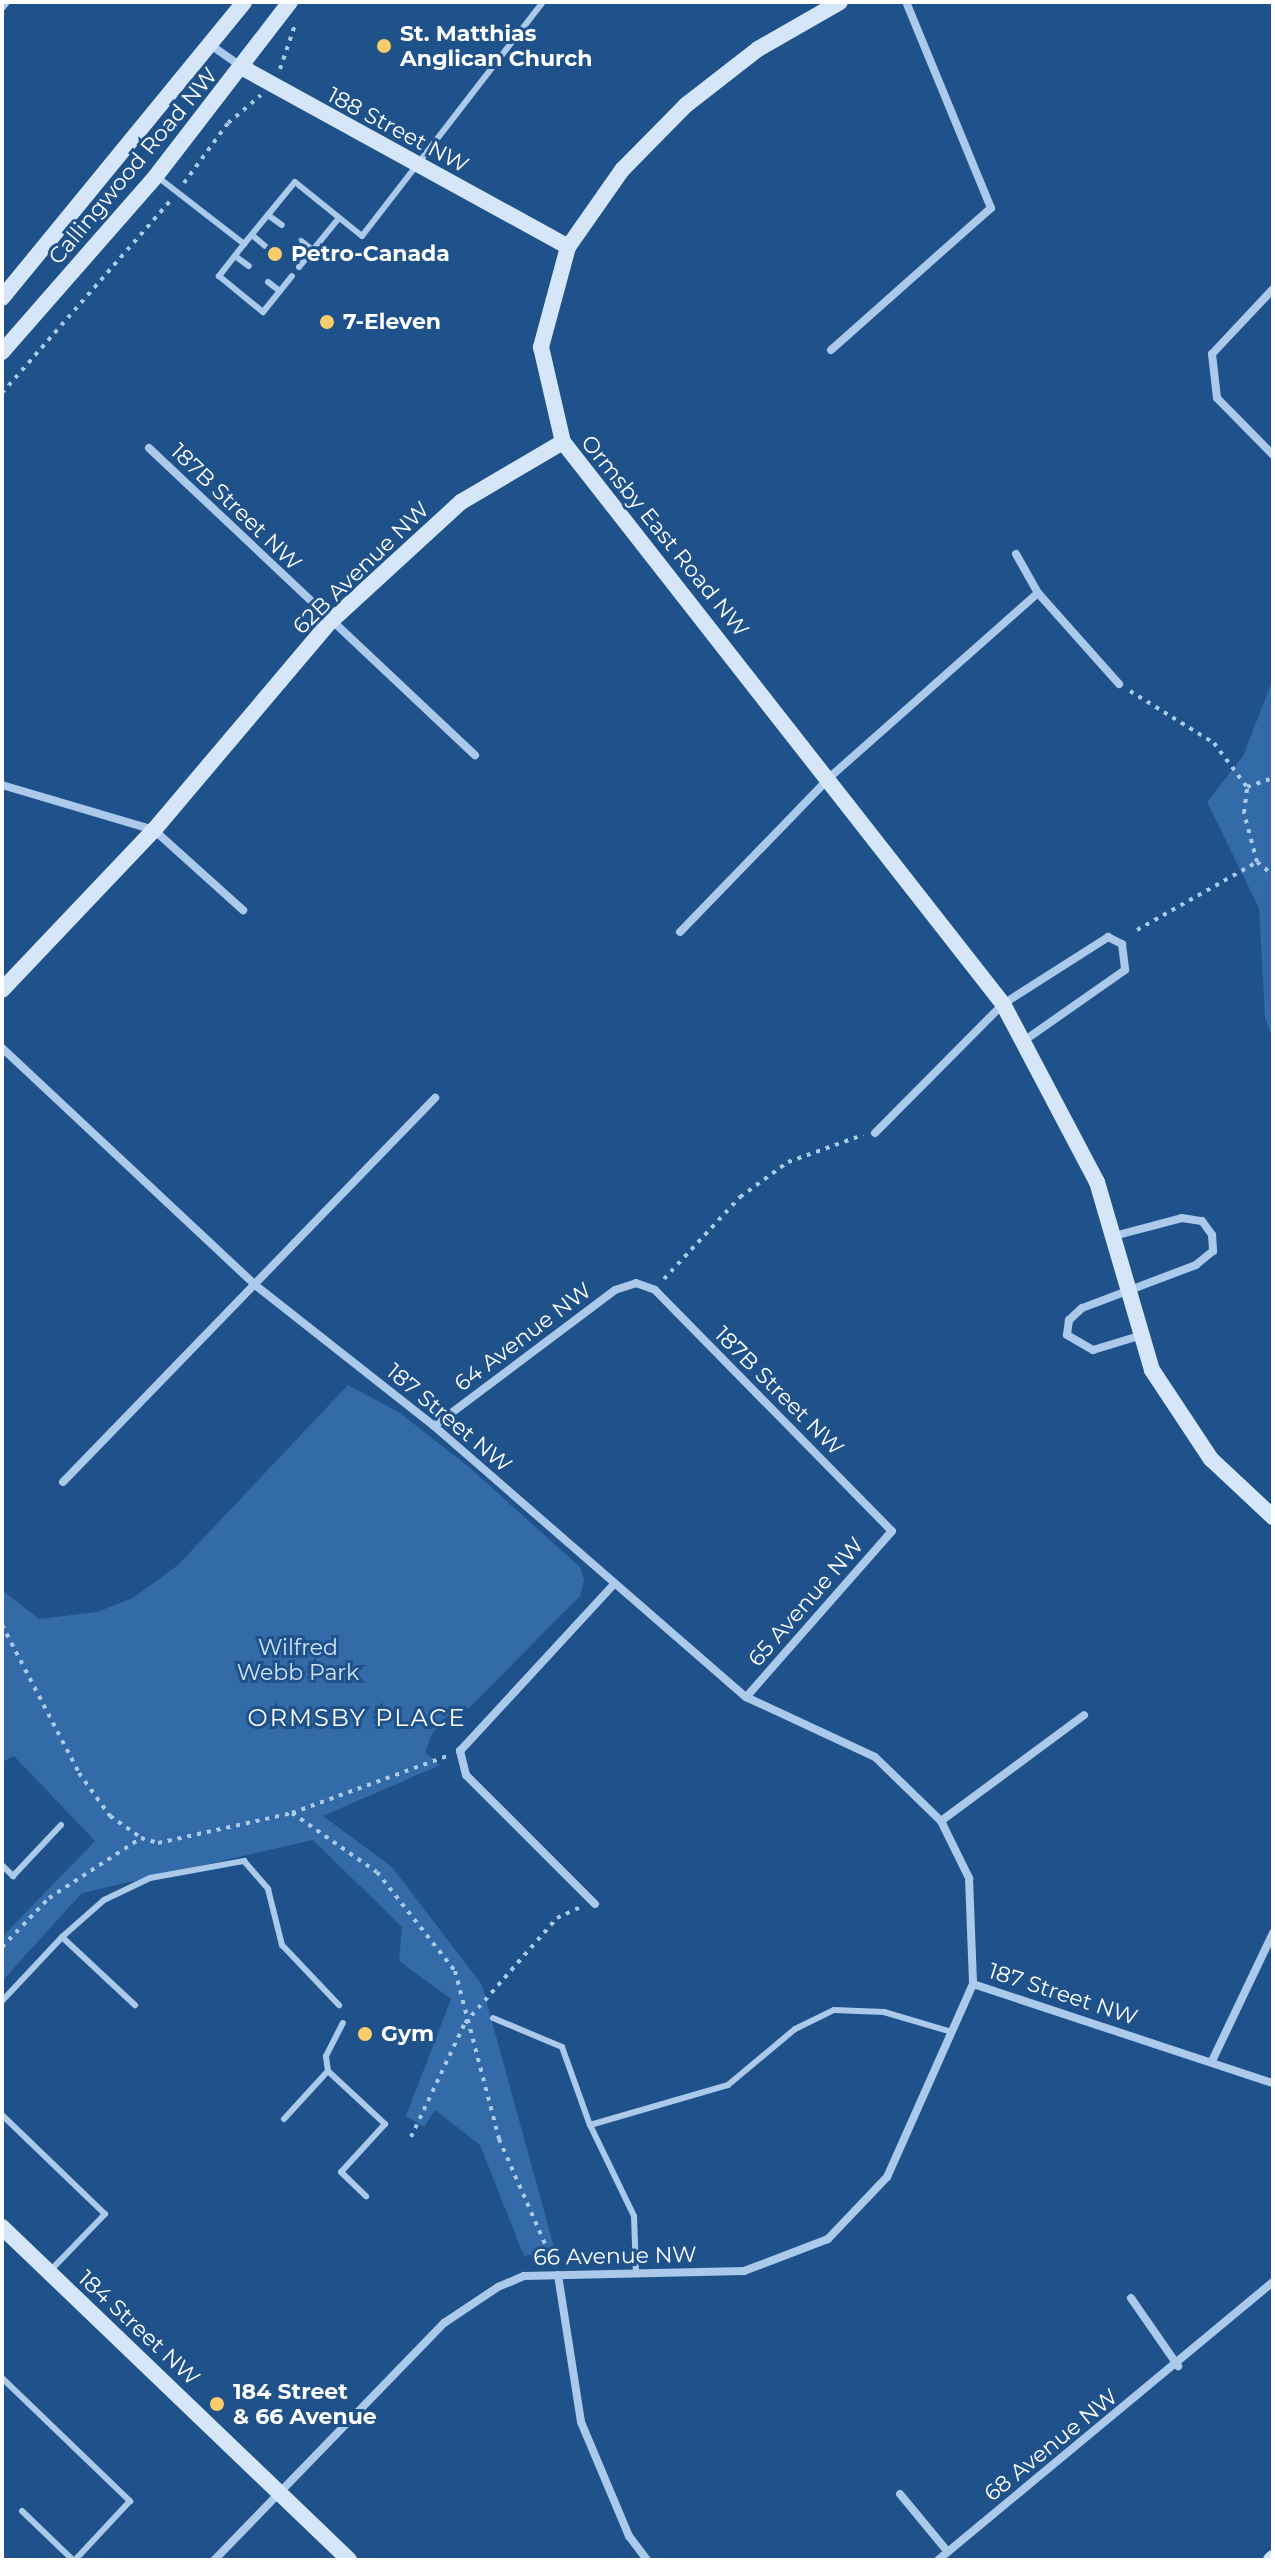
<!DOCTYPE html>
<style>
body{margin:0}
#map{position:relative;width:1275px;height:2562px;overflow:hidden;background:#1f518a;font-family:Montserrat,sans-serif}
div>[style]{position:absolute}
.green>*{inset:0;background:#326ba7}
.path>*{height:4px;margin-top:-2px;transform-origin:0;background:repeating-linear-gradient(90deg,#aac9eb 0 4px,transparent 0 10px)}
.lane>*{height:6px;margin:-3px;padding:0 3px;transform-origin:3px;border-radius:3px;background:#aac9eb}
.street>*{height:8px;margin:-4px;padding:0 4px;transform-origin:4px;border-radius:4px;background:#aac9eb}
.secondary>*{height:16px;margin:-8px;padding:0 8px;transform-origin:8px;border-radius:8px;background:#d6e6f9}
.dots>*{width:22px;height:22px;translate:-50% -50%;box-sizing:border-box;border:4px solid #1f518a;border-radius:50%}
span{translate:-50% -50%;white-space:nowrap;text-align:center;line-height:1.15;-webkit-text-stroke:6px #1f518a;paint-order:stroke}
.poi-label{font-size:22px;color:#fff;font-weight:700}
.left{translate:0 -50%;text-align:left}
.street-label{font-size:22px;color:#fff}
.park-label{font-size:22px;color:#cfe3f8}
.neighbourhood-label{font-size:24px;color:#fff;letter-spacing:2px}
.frame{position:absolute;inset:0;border:4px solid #fff;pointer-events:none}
</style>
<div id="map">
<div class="green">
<div style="clip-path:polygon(1273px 679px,1273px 1040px,1265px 1018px,1259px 908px,1207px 802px,1243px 756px)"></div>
<div style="clip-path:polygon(348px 1385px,400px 1413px,469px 1467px,580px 1567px,584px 1580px,580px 1596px,470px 1707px,447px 1716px,432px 1734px,425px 1752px,440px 1765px,323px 1816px,392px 1867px,482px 1985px,555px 2251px,524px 2256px,480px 2145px,435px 2110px,424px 2127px,406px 2116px,451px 1999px,399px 1961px,402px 1927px,313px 1840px,82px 1893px,2px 1981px,2px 1937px,95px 1841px,14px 1756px,2px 1762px,2px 1590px,39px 1619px,97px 1612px,133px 1598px,178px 1565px)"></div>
</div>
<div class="path">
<div style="left:280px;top:69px;width:46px;rotate:-71.2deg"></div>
<div style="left:184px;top:183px;width:74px;rotate:-53.7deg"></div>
<div style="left:228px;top:123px;width:43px;rotate:-40.3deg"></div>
<div style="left:2px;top:393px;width:257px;rotate:-48.8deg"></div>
<div style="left:1130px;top:691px;width:99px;rotate:31.8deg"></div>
<div style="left:1214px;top:743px;width:55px;rotate:53.1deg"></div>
<div style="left:1247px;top:787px;width:28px;rotate:-19deg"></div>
<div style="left:1257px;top:862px;width:21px;rotate:39deg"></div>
<div style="left:1137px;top:930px;width:138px;rotate:-29.5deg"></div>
<div style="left:1257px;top:862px;width:51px;rotate:-104.9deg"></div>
<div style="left:1244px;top:813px;width:26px;rotate:-83deg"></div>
<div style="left:664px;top:1279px;width:112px;rotate:-47.2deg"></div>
<div style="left:740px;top:1197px;width:59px;rotate:-36.1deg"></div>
<div style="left:788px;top:1162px;width:80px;rotate:-19.8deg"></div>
<div style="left:2px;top:1625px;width:167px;rotate:62.5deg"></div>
<div style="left:79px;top:1773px;width:53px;rotate:54.2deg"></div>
<div style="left:110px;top:1816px;width:37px;rotate:35deg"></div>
<div style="left:292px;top:1813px;width:103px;rotate:34.8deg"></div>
<div style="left:377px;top:1872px;width:126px;rotate:51.8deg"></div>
<div style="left:455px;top:1971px;width:174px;rotate:75.3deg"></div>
<div style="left:499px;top:2139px;width:134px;rotate:66.3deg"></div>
<div style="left:2px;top:1947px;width:68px;rotate:-46.2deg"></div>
<div style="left:49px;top:1898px;width:110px;rotate:-33.1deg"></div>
<div style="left:141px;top:1838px;width:18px;rotate:16deg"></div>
<div style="left:158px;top:1843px;width:137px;rotate:-12.6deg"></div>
<div style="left:292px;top:1813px;width:165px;rotate:-20.2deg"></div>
<div style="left:411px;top:2137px;width:126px;rotate:-64.7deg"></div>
<div style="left:465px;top:2023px;width:140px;rotate:-48.8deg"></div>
<div style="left:557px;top:1918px;width:26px;rotate:-25deg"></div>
</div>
<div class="lane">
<div style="left:159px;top:178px;width:108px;rotate:37.8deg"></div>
<div style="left:244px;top:244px;width:80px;rotate:-50.6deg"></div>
<div style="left:295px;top:182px;width:86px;rotate:38.9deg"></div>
<div style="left:362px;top:236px;width:296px;rotate:-52.3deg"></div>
<div style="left:268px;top:215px;width:17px;rotate:36deg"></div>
<div style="left:252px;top:235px;width:17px;rotate:40deg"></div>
<div style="left:301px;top:241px;width:15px;rotate:37deg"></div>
<div style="left:244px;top:244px;width:41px;rotate:128deg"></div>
<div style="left:219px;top:276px;width:57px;rotate:39.3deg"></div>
<div style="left:263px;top:312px;width:46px;rotate:-51.1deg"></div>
<div style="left:235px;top:256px;width:17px;rotate:36deg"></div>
<div style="left:299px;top:267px;width:63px;rotate:-50.8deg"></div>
<div style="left:268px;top:282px;width:15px;rotate:37deg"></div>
<div style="left:2px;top:1865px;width:16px;rotate:45deg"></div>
<div style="left:13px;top:1876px;width:70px;rotate:-46.7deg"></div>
<div style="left:62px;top:1937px;width:56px;rotate:-41.4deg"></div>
<div style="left:104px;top:1900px;width:51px;rotate:-25.6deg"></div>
<div style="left:150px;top:1878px;width:96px;rotate:-10.3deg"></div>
<div style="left:244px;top:1861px;width:37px;rotate:49deg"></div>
<div style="left:268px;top:1889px;width:58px;rotate:76deg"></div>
<div style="left:282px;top:1945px;width:83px;rotate:46.5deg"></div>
<div style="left:2px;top:2001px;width:88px;rotate:-46.8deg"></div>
<div style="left:62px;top:1937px;width:100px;rotate:43deg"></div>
<div style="left:493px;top:2018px;width:75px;rotate:22.8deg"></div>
<div style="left:562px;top:2047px;width:83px;rotate:70.3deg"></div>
<div style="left:328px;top:2071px;width:15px;rotate:-98deg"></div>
<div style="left:326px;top:2056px;width:37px;rotate:-63deg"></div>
<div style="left:2px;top:2115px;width:143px;rotate:43.9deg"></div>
<div style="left:105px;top:2214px;width:78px;rotate:134deg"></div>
<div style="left:284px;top:2119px;width:65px;rotate:-47.5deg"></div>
<div style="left:328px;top:2071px;width:78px;rotate:42.9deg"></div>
<div style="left:385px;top:2124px;width:65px;rotate:132.5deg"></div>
<div style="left:341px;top:2172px;width:35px;rotate:44deg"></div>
<div style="left:636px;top:2273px;width:57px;rotate:-92deg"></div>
<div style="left:634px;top:2216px;width:101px;rotate:-115.8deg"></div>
<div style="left:590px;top:2125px;width:144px;rotate:-16.2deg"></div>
<div style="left:728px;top:2085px;width:87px;rotate:-39.9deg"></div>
<div style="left:795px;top:2029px;width:43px;rotate:-26deg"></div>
<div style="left:834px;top:2010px;width:50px;rotate:2.3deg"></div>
<div style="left:884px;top:2012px;width:71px;rotate:16.4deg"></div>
<div style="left:2px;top:2378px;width:178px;rotate:43.9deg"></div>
<div style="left:130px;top:2501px;width:81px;rotate:133deg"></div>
<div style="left:22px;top:2511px;width:71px;rotate:43.9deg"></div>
</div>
<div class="street">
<div style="left:2px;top:7px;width:6px;rotate:-51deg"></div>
<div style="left:212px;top:46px;width:35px;rotate:35deg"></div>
<div style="left:1273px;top:289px;width:89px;rotate:133.2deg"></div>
<div style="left:1212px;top:354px;width:44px;rotate:83.5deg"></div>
<div style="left:1217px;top:398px;width:80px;rotate:45.5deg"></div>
<div style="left:831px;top:350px;width:214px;rotate:-41.6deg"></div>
<div style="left:991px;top:208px;width:223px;rotate:-112.4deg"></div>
<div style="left:149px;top:448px;width:448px;rotate:43.3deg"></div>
<div style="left:1016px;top:554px;width:45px;rotate:60.6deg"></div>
<div style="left:1038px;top:593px;width:122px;rotate:48.3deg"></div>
<div style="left:2px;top:785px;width:159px;rotate:16.5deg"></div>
<div style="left:154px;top:830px;width:120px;rotate:42deg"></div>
<div style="left:680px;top:932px;width:216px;rotate:-45.9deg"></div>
<div style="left:830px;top:777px;width:278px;rotate:-41.5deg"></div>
<div style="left:2px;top:1048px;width:347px;rotate:43.1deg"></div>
<div style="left:255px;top:1285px;width:228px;rotate:38.2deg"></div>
<div style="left:434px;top:1426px;width:413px;rotate:41deg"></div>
<div style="left:746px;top:1697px;width:142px;rotate:24.9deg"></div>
<div style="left:875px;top:1757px;width:92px;rotate:44.1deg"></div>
<div style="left:941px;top:1821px;width:64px;rotate:63.8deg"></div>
<div style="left:969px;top:1878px;width:106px;rotate:87.8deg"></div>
<div style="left:973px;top:1984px;width:211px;rotate:114deg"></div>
<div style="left:887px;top:2177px;width:86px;rotate:133.6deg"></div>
<div style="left:828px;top:2239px;width:90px;rotate:159.1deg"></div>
<div style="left:744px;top:2271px;width:220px;rotate:178.7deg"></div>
<div style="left:524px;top:2276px;width:28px;rotate:157deg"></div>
<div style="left:498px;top:2287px;width:65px;rotate:146.3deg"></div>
<div style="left:444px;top:2323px;width:330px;rotate:134.1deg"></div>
<div style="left:875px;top:1133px;width:182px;rotate:-45.2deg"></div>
<div style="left:1003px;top:1004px;width:125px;rotate:-32.5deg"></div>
<div style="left:1108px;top:937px;width:16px;rotate:27deg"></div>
<div style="left:1122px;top:944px;width:26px;rotate:83deg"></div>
<div style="left:1125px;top:970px;width:122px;rotate:145deg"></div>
<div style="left:1114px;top:1236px;width:70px;rotate:-14.8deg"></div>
<div style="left:1182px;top:1218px;width:20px;rotate:9deg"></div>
<div style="left:1202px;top:1221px;width:17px;rotate:54deg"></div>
<div style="left:1212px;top:1235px;width:16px;rotate:86deg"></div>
<div style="left:1213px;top:1251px;width:22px;rotate:141deg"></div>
<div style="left:1196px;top:1265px;width:122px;rotate:159.3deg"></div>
<div style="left:1082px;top:1308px;width:18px;rotate:137deg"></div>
<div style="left:1069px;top:1320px;width:15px;rotate:98deg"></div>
<div style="left:1067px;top:1335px;width:30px;rotate:30deg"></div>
<div style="left:1093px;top:1350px;width:48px;rotate:-16.9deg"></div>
<div style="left:434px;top:1426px;width:226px;rotate:-36.9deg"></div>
<div style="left:615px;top:1290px;width:22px;rotate:-18deg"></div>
<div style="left:636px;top:1283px;width:20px;rotate:20deg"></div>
<div style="left:655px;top:1290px;width:338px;rotate:45.5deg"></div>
<div style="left:892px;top:1531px;width:221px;rotate:131.3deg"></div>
<div style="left:63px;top:1482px;width:535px;rotate:-45.91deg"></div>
<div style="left:941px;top:1821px;width:178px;rotate:-36.5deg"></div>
<div style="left:595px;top:1904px;width:182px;rotate:-135deg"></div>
<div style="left:466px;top:1775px;width:25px;rotate:-104deg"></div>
<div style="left:460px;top:1751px;width:224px;rotate:-47.3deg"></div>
<div style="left:973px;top:1984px;width:316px;rotate:18.3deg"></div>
<div style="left:1212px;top:2061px;width:142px;rotate:-64.5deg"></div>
<div style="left:558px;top:2275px;width:149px;rotate:81.1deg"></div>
<div style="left:581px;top:2422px;width:124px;rotate:67.2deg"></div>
<div style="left:629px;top:2536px;width:30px;rotate:53deg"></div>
<div style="left:1131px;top:2298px;width:83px;rotate:55.3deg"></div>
<div style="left:900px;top:2494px;width:75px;rotate:50.4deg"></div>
<div style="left:938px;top:2560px;width:435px;rotate:-39.7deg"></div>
</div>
<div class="secondary">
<div style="left:840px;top:2px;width:95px;rotate:150.2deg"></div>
<div style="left:758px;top:49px;width:91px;rotate:142.1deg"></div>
<div style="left:686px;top:105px;width:91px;rotate:134.6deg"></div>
<div style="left:622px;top:170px;width:94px;rotate:125deg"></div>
<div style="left:568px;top:247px;width:104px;rotate:105.1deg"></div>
<div style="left:541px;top:347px;width:98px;rotate:77deg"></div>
<div style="left:563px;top:442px;width:714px;rotate:51.94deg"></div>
<div style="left:1003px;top:1004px;width:201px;rotate:62.2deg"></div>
<div style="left:1097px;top:1182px;width:196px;rotate:73.7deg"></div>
<div style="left:1152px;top:1370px;width:107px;rotate:56.5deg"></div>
<div style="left:1211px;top:1459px;width:85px;rotate:43.1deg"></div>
<div style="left:243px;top:68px;width:371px;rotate:28.8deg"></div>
<div style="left:2px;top:298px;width:382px;rotate:-50.7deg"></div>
<div style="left:2px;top:352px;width:234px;rotate:-48.8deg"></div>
<div style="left:156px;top:176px;width:220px;rotate:-52.4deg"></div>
<div style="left:2px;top:990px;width:221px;rotate:-46.5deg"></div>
<div style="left:154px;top:830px;width:272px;rotate:-49.8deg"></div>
<div style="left:330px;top:622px;width:178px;rotate:-42.5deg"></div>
<div style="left:461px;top:502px;width:118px;rotate:-30.5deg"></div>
<div style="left:2px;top:2227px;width:481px;rotate:43.8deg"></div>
<div style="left:1271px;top:2560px;width:3px;rotate:-45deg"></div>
</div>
<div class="dots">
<div style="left:384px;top:46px;background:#facc6a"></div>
<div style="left:275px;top:254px;background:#facc6a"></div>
<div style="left:327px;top:322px;background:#facc6a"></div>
<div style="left:365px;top:2034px;background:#facc6a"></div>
<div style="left:217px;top:2404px;background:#facc6a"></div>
</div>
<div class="poi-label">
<span class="left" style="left:400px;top:46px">St. Matthias<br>Anglican Church</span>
<span class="left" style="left:291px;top:254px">Petro-Canada</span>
<span class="left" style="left:343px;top:322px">7-Eleven</span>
<span class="left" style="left:381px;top:2034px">Gym</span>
<span class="left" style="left:233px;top:2404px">184 Street<br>&amp; 66 Avenue</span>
</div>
<div class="street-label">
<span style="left:398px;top:130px;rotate:28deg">188 Street NW</span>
<span style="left:133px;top:166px;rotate:-50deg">Callingwood Road NW</span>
<span style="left:236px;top:507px;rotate:44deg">187B Street NW</span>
<span style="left:665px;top:536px;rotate:51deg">Ormsby East Road NW</span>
<span style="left:361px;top:568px;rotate:-44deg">62B Avenue NW</span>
<span style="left:523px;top:1337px;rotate:-37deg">64 Avenue NW</span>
<span style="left:779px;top:1391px;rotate:45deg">187B Street NW</span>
<span style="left:449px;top:1418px;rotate:40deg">187 Street NW</span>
<span style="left:806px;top:1602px;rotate:-49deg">65 Avenue NW</span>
<span style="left:1063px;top:1994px;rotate:18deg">187 Street NW</span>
<span style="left:615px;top:2256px;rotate:-1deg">66 Avenue NW</span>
<span style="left:139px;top:2328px;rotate:43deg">184 Street NW</span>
<span style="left:1051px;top:2445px;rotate:-39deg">68 Avenue NW</span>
</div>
<div class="park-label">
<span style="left:298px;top:1660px">Wilfred<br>Webb Park</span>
</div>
<div class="neighbourhood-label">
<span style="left:357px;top:1718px">ORMSBY PLACE</span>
</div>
<div class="frame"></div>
</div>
